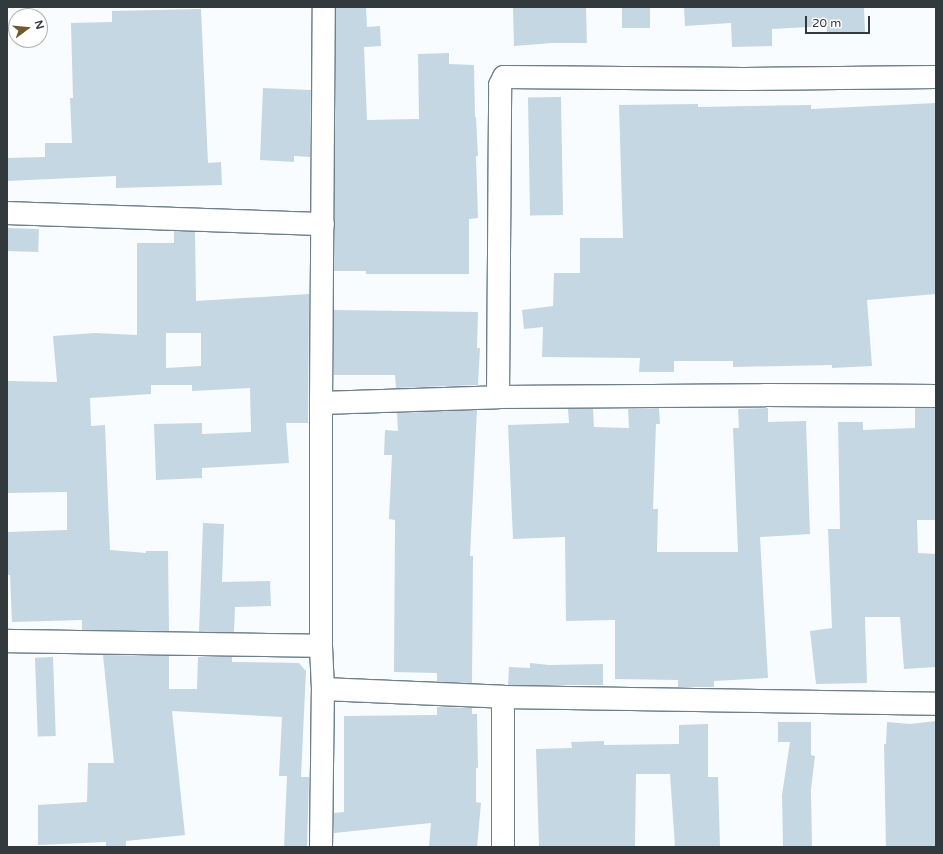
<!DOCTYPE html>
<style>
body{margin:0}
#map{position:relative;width:943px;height:854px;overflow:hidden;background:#f8fcfe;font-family:"Varela Round",sans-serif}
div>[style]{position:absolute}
.building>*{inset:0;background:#c4d7e2;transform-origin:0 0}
.roads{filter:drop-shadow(1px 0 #6e808a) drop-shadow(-1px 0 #6e808a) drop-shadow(0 1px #6e808a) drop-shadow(0 -1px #6e808a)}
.minor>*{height:22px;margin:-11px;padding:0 11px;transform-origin:11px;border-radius:11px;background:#fff}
span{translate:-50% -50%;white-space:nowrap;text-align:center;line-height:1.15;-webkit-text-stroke:3px #fff;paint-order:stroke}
.frame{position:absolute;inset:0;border:8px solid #323a3e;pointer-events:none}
.north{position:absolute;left:8px;top:8px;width:40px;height:40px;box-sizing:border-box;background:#fff;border:1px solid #adb0b2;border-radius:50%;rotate:74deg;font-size:11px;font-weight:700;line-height:16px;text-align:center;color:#323a3e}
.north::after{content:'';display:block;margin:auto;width:14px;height:18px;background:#72582a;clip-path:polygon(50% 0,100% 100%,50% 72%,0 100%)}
.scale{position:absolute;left:805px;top:16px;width:65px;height:18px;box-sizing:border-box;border:2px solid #323a3e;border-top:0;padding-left:5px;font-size:12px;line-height:14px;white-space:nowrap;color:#323a3e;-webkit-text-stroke:3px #fff;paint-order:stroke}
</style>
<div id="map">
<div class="building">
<div style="clip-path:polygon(336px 7px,366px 7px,367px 27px,380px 26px,381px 46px,364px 47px,367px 120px,419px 119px,418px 54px,449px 53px,449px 64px,474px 65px,475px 117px,476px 117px,478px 156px,476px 156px,478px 218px,469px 219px,469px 274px,366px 274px,366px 271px,334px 271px)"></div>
<div style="clip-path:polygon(513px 7px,586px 7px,587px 43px,552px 43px,514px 46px)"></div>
<div style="left:622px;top:7px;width:28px;height:21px"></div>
<div style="clip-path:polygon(684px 7px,864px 7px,865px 33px,827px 34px,827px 26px,772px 29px,772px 46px,732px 47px,731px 23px,685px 26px)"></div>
<div style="clip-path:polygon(201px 9px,208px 163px,221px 162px,222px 185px,116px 188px,116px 176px,7px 181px,7px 158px,45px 157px,45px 143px,72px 143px,70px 98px,73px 98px,71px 23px,112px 22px,112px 11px)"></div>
<div style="clip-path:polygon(263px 88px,311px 90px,310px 157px,294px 156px,294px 162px,260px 160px)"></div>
<div style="left:561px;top:97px;width:118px;height:33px;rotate:89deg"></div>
<div style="clip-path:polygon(936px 103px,936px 294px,867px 300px,872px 366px,832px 368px,832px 365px,733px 367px,733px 361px,674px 361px,674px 372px,639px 372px,640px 358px,542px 357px,543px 327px,524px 329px,522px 310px,553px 306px,554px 273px,580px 273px,580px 238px,623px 238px,619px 105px,698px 104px,698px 107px,811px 105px,811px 109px)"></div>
<div style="left:7px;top:228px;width:32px;height:23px;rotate:2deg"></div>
<div style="clip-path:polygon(evenodd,174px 231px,195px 232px,196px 301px,309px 294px,308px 423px,286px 423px,289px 463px,202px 468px,202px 478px,156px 480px,154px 424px,202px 423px,202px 434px,251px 432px,250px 388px,192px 391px,192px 385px,151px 385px,151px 394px,90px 398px,91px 426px,105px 425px,110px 550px,146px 553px,146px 551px,168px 551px,169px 631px,82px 630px,82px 620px,12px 622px,10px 575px,7px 575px,7px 532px,67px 530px,67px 492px,7px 493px,7px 381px,57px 382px,53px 336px,95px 333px,137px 335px,137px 243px,174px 243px,174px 231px,166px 333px,201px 333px,201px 366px,166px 368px,166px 333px)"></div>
<div style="clip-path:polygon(334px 310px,478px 312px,477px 348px,480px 348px,478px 385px,396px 388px,395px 375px,334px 375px)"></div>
<div style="clip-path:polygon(659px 408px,660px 424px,656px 424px,653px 509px,658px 509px,657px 552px,738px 552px,733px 428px,739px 428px,738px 409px,768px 408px,768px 422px,806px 421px,810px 534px,760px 537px,768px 678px,714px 681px,714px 687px,678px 687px,678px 680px,615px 679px,615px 620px,566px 621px,565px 537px,513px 539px,508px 425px,569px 423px,568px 409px,593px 409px,594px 427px,629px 428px,628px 409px)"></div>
<div style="clip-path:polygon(915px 408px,936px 408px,936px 520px,917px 520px,918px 553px,936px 554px,936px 667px,904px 669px,900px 617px,865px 617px,867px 683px,816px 684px,810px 631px,832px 628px,828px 529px,840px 529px,838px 422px,863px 422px,863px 430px,915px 428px)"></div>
<div style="clip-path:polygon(477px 410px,470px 556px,473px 556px,472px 683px,437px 682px,437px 673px,394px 672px,395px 520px,389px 519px,392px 455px,384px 455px,385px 430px,398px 431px,397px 413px)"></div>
<div style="clip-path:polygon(203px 523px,224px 524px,222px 582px,270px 581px,271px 606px,235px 607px,234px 632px,199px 632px)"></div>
<div style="clip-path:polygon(103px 655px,169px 656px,169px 689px,197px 689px,198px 657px,232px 657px,232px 662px,299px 663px,306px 671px,301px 777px,309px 777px,307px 847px,284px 847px,287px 776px,279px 776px,282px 717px,172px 711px,185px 835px,126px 841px,126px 847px,106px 847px,106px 842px,38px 845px,38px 805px,87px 802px,88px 763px,114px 763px)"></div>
<div style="left:53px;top:657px;width:79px;height:18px;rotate:88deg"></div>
<div style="clip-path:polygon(530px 663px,549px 665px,603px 664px,603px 685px,508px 685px,509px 667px,530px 668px)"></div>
<div style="clip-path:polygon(437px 707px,472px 708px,472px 714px,477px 714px,478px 768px,476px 768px,476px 802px,481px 803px,477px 847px,429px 847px,431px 823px,334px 833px,334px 813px,344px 812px,344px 716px,437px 715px)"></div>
<div style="clip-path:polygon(936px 721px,936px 847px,886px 847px,884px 744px,886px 744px,887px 722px,910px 724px)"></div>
<div style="clip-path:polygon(778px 722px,811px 722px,811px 755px,815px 756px,811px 790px,812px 847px,783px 847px,782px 795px,790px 742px,778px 742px)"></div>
<div style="clip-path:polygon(708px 724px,708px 777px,718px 777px,720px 847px,675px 847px,670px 774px,636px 774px,635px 847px,539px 847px,536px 749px,572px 748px,571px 742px,604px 741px,604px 745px,679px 744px,679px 725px)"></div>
</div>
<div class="roads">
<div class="minor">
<div style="left:7px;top:213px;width:316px;rotate:2deg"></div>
<div style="left:498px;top:397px;width:312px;rotate:-89.6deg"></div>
<div style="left:500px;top:85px;width:9px;rotate:-63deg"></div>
<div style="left:504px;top:77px;width:240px;rotate:0.5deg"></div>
<div style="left:744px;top:79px;width:192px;rotate:-0.6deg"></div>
<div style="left:321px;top:403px;width:177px;rotate:-1.9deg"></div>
<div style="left:498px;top:397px;width:267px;rotate:-0.4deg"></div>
<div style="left:765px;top:395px;width:171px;rotate:0.3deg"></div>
<div style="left:7px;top:641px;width:314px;rotate:0.9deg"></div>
<div style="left:323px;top:689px;width:180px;rotate:2.5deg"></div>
<div style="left:503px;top:697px;width:433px;rotate:0.9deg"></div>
<div style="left:321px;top:847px;width:158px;rotate:-89.3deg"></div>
<div style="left:323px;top:689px;width:43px;rotate:-92.7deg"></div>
<div style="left:321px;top:646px;width:243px;rotate:-90deg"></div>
<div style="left:321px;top:403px;width:396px;rotate:-89.6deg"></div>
<div style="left:503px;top:847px;width:150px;rotate:-90deg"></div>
</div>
</div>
<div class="frame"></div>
<div class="north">N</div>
<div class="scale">20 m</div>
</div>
